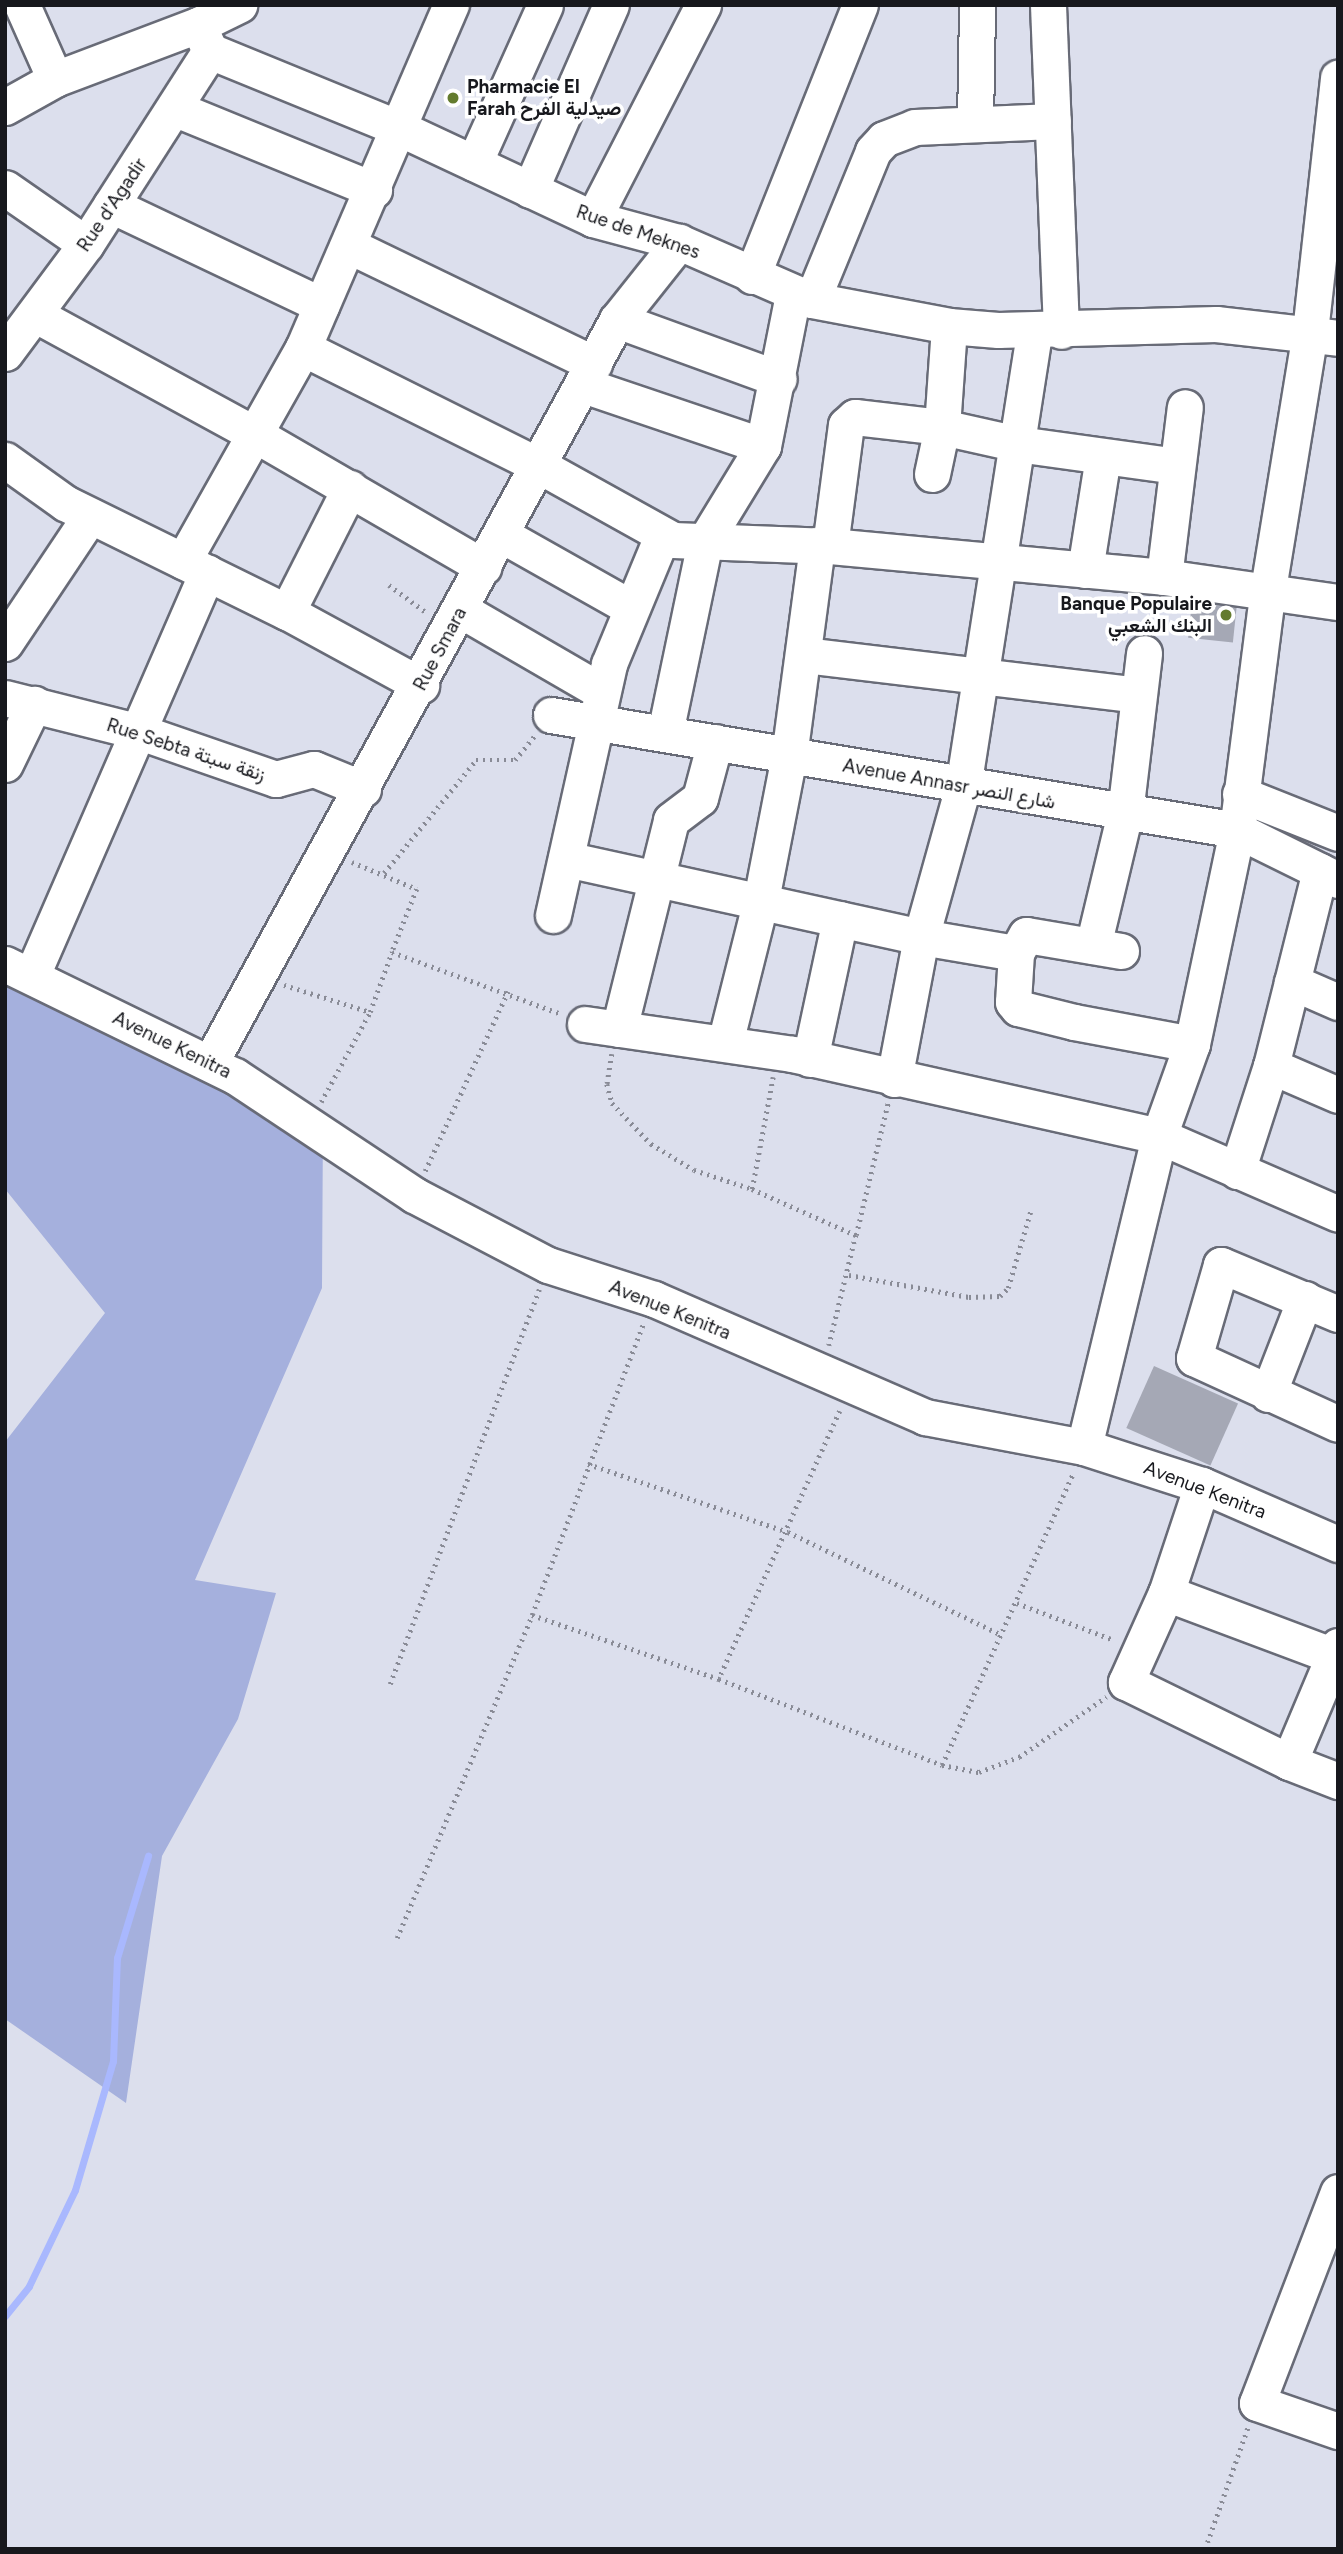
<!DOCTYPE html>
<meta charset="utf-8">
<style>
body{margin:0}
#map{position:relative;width:1343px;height:2554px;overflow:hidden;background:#dcdfed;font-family:Figtree,Vazirmatn,sans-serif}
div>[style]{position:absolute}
.green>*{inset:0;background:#a5b0dd}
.stream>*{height:7px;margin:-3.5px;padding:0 3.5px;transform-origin:3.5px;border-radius:3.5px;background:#a9b8fe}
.building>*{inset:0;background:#a5a8b5;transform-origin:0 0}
.path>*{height:4.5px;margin-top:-2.25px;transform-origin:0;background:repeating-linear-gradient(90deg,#898b96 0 2px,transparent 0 7px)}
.roads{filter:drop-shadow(2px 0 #686b77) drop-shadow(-2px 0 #686b77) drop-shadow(0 2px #686b77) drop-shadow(0 -2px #686b77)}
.minor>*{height:35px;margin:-17.5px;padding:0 17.5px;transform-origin:17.5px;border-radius:17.5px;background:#fff}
.dots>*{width:19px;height:19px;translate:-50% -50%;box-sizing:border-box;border:4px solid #fff;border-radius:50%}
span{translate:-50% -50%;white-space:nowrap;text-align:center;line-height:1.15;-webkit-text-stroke:7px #fff;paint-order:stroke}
.poi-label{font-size:19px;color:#17181d;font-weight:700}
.left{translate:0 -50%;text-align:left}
.right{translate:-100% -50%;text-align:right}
.street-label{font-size:19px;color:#17181d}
.frame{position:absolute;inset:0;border:7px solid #17181d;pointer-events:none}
</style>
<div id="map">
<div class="green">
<div style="clip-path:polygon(5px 982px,323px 1118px,322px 1288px,195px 1580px,276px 1593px,238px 1719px,162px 1856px,126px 2103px,5px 2019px,5px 1442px,105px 1313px,5px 1189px)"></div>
</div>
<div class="stream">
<div style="left:5px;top:2316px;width:38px;rotate:-51deg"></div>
<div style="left:29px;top:2286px;width:106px;rotate:-64.4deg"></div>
<div style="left:75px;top:2190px;width:134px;rotate:-73.6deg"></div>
<div style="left:113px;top:2061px;width:103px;rotate:-87.8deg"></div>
<div style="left:117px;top:1958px;width:107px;rotate:-73.1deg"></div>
</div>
<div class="building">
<div style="left:1192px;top:601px;width:45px;height:37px;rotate:6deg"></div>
<div style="left:1154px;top:1366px;width:92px;height:68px;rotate:24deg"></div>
</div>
<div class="path">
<div style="left:389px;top:585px;width:47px;rotate:36.4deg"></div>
<div style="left:352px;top:862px;width:70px;rotate:22.6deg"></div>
<div style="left:417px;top:889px;width:68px;rotate:111.6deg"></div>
<div style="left:392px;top:952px;width:178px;rotate:20.1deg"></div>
<div style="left:384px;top:873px;width:146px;rotate:-50.8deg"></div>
<div style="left:476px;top:760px;width:39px"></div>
<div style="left:515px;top:760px;width:32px;rotate:-51deg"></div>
<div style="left:284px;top:985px;width:90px;rotate:17.4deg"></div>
<div style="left:612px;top:1054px;width:30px;rotate:99deg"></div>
<div style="left:607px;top:1084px;width:20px;rotate:75deg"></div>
<div style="left:612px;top:1103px;width:57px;rotate:46.4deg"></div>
<div style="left:651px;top:1144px;width:50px;rotate:31.2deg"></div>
<div style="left:694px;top:1170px;width:61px;rotate:18.1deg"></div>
<div style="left:752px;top:1189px;width:114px;rotate:23.9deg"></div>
<div style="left:856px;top:1235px;width:114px;rotate:103.7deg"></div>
<div style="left:321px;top:1102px;width:102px;rotate:-61.4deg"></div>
<div style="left:370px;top:1012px;width:64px;rotate:-69.9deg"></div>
<div style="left:425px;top:1171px;width:198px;rotate:-65.2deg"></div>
<div style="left:752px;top:1189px;width:114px;rotate:-79.4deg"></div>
<div style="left:856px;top:1235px;width:136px;rotate:-76.4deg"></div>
<div style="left:849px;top:1275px;width:122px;rotate:10.4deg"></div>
<div style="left:969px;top:1297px;width:31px;rotate:-2deg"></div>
<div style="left:1000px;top:1296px;width:11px;rotate:-45deg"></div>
<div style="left:1008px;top:1288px;width:81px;rotate:-73.6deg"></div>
<div style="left:840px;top:1411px;width:294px;rotate:114.3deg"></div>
<div style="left:719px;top:1679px;width:239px;rotate:21.1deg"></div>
<div style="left:942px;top:1765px;width:38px;rotate:11deg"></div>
<div style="left:979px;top:1772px;width:43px;rotate:-20.6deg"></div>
<div style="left:1019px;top:1757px;width:106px;rotate:-34.6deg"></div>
<div style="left:588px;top:1464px;width:211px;rotate:18.8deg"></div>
<div style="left:788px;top:1532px;width:235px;rotate:25.7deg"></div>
<div style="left:1017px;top:1603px;width:104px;rotate:20.9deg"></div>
<div style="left:532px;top:1615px;width:198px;rotate:18.9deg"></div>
<div style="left:390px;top:1684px;width:422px;rotate:-69.3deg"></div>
<div style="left:942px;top:1765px;width:320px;rotate:-65.8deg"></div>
<div style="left:397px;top:1938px;width:350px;rotate:-67.3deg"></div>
<div style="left:532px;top:1615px;width:311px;rotate:-69.1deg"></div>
<div style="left:1205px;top:2549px;width:129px;rotate:-70.6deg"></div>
</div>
<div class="roads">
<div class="minor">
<div style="left:22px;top:5px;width:81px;rotate:66deg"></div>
<div style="left:1048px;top:5px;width:326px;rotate:87.7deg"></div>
<div style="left:198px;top:25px;width:46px;rotate:-26deg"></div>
<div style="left:5px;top:107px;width:57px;rotate:-29.2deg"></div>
<div style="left:55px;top:79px;width:153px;rotate:-20.7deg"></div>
<div style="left:198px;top:25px;width:29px;rotate:65deg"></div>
<div style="left:210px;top:51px;width:206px;rotate:22.2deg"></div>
<div style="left:401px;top:129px;width:212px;rotate:25.1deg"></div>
<div style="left:593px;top:219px;width:89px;rotate:15deg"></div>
<div style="left:679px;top:242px;width:145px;rotate:23.6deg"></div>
<div style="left:812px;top:300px;width:139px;rotate:10.7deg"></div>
<div style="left:949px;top:326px;width:49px;rotate:4.7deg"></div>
<div style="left:998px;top:330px;width:218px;rotate:-1.6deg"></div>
<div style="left:1216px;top:324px;width:123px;rotate:6.5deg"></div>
<div style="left:176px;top:109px;width:214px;rotate:22.2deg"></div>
<div style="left:975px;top:123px;width:118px;rotate:-89deg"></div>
<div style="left:474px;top:163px;width:173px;rotate:-65.8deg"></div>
<div style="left:5px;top:188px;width:98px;rotate:34.7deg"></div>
<div style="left:530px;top:190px;width:202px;rotate:-66.4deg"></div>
<div style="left:111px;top:205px;width:233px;rotate:25.4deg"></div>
<div style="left:593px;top:219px;width:241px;rotate:-62.8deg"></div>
<div style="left:350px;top:246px;width:271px;rotate:25.8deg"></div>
<div style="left:752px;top:276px;width:292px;rotate:-68.3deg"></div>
<div style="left:812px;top:300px;width:161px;rotate:-67.7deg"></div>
<div style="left:873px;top:151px;width:16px;rotate:-47deg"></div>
<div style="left:884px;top:139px;width:33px;rotate:-21deg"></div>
<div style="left:915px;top:127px;width:138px;rotate:-2.5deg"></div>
<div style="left:36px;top:315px;width:251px;rotate:28.6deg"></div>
<div style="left:256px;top:435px;width:263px;rotate:30.1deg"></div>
<div style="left:617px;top:320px;width:172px;rotate:20deg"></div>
<div style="left:303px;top:348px;width:263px;rotate:26.5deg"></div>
<div style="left:538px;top:465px;width:154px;rotate:29.1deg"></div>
<div style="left:673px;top:540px;width:157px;rotate:2.2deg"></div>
<div style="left:830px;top:546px;width:335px;rotate:5.3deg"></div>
<div style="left:1164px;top:577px;width:176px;rotate:8.2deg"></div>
<div style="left:5px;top:353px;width:136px;rotate:-53.4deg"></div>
<div style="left:86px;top:244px;width:229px;rotate:-57.3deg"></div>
<div style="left:583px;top:385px;width:190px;rotate:18.7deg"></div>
<div style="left:5px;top:460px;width:74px;rotate:35.6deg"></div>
<div style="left:65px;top:503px;width:247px;rotate:26.2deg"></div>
<div style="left:287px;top:612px;width:153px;rotate:28.6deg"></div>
<div style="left:932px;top:474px;width:48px;rotate:-78deg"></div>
<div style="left:942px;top:427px;width:101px;rotate:-86deg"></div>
<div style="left:502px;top:535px;width:147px;rotate:29.4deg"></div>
<div style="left:830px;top:546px;width:122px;rotate:-82.5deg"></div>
<div style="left:846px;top:425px;width:12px;rotate:-42deg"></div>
<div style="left:855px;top:417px;width:88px;rotate:6.6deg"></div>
<div style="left:942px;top:427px;width:78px;rotate:12.6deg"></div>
<div style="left:1018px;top:444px;width:160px;rotate:7.9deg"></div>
<div style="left:183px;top:561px;width:244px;rotate:-60.6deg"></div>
<div style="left:303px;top:348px;width:374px;rotate:-66.7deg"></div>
<div style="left:1085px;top:570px;width:115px;rotate:-81deg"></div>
<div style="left:1164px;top:577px;width:171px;rotate:-83deg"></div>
<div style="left:461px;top:610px;width:162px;rotate:30.1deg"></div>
<div style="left:287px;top:612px;width:139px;rotate:-63.1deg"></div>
<div style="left:5px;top:643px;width:153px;rotate:-56.2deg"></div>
<div style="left:804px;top:655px;width:336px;rotate:6.8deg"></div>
<div style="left:5px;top:698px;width:139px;rotate:14.1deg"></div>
<div style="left:140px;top:732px;width:144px;rotate:19.1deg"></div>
<div style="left:276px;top:779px;width:39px;rotate:-15deg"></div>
<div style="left:314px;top:769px;width:53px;rotate:22.2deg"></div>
<div style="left:551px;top:715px;width:696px;rotate:9.52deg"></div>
<div style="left:1237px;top:830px;width:113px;rotate:26.3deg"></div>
<div style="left:665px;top:733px;width:196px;rotate:-78.2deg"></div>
<div style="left:705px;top:541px;width:111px;rotate:-58.6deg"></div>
<div style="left:763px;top:446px;width:155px;rotate:-78.8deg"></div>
<div style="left:5px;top:764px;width:67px;rotate:-64.2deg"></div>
<div style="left:1240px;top:794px;width:105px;rotate:21.7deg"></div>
<div style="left:566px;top:859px;width:363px;rotate:12.4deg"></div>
<div style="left:921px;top:937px;width:96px;rotate:9.6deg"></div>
<div style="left:553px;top:915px;width:257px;rotate:-77.4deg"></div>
<div style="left:609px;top:664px;width:139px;rotate:-67.5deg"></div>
<div style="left:1093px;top:946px;width:137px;rotate:-76.5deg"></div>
<div style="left:1125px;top:813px;width:161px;rotate:-83.2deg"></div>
<div style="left:1121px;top:951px;width:96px;rotate:-170.4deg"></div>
<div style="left:1026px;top:935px;width:21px;rotate:119deg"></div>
<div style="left:1016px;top:953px;width:49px;rotate:93.5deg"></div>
<div style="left:1013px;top:1002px;width:8px;rotate:50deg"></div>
<div style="left:1018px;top:1008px;width:58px;rotate:14deg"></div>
<div style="left:1074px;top:1022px;width:120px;rotate:10.6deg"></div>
<div style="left:5px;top:964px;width:256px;rotate:26deg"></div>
<div style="left:235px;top:1076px;width:215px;rotate:33.6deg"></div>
<div style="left:414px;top:1195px;width:151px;rotate:27.6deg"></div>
<div style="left:548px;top:1265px;width:111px;rotate:17.8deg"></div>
<div style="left:654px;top:1299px;width:296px;rotate:23.5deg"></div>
<div style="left:925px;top:1417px;width:162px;rotate:10.7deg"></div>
<div style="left:1084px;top:1447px;width:124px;rotate:17.9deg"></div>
<div style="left:1202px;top:1485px;width:148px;rotate:23.5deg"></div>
<div style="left:32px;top:975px;width:439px;rotate:-66.5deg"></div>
<div style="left:1292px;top:982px;width:50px;rotate:23.5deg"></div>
<div style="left:585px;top:1024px;width:209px;rotate:8.2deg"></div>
<div style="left:792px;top:1054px;width:376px;rotate:12.6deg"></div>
<div style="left:1159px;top:1136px;width:195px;rotate:23.5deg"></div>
<div style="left:619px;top:1029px;width:215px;rotate:-76deg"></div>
<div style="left:671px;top:820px;width:36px;rotate:-37deg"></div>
<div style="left:700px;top:798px;width:58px;rotate:-75deg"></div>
<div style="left:725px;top:1043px;width:147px;rotate:-75.9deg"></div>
<div style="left:761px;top:900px;width:147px;rotate:-79deg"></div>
<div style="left:789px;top:756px;width:213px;rotate:-82.4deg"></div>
<div style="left:810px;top:1059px;width:143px;rotate:-77.9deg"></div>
<div style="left:210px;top:1063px;width:847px;rotate:-61.29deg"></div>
<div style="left:617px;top:320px;width:100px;rotate:-51.5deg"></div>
<div style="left:1271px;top:1066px;width:73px;rotate:23.4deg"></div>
<div style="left:894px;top:1079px;width:145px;rotate:-79.2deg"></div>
<div style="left:921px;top:937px;width:156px;rotate:-74.4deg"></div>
<div style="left:963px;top:787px;width:461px;rotate:-81.1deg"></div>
<div style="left:1237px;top:1171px;width:110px;rotate:-72.1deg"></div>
<div style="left:1271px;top:1066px;width:201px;rotate:-75.9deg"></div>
<div style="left:1338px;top:1314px;width:127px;rotate:-157.3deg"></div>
<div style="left:1221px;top:1265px;width:97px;rotate:106.2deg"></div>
<div style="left:1194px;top:1358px;width:158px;rotate:24.6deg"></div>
<div style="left:1268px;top:1394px;width:102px;rotate:-68.7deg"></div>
<div style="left:1084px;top:1447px;width:320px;rotate:-76.4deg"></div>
<div style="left:1159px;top:1136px;width:98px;rotate:-70.3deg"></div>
<div style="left:1192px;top:1044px;width:219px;rotate:-78.1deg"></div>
<div style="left:1237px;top:830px;width:237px;rotate:-82.7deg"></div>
<div style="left:1267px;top:595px;width:266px;rotate:-80.7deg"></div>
<div style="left:1310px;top:332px;width:256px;rotate:-83.7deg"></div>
<div style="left:1202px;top:1485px;width:114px;rotate:108.4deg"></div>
<div style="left:1166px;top:1593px;width:98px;rotate:114.2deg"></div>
<div style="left:1126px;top:1682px;width:182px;rotate:26.1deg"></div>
<div style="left:1289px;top:1762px;width:53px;rotate:21.2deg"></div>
<div style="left:1166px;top:1593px;width:179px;rotate:20.6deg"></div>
<div style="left:1289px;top:1762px;width:126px;rotate:-67.1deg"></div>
<div style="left:1338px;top:2192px;width:226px;rotate:111deg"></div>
<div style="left:1257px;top:2403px;width:86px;rotate:19.1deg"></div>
</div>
</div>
<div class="dots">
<div style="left:453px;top:98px;background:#637b2e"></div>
<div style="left:1226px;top:615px;background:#637b2e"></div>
</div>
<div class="poi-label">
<span class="left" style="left:467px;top:98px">Pharmacie El<br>Farah صيدلية الفرح</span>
<span class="right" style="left:1212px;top:615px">Banque Populaire<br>البنك الشعبي</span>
</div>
<div class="street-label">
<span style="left:112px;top:205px;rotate:-56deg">Rue d'Agadir</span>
<span style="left:638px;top:232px;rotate:19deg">Rue de Meknes</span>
<span style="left:440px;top:649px;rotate:-62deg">Rue Smara</span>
<span style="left:186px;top:750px;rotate:18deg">Rue Sebta زنقة سبتة</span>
<span style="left:949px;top:784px;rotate:10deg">Avenue Annasr شارع النصر</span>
<span style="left:172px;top:1045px;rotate:26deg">Avenue Kenitra</span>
<span style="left:670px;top:1310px;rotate:22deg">Avenue Kenitra</span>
<span style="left:1205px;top:1490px;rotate:21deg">Avenue Kenitra</span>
</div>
<div class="frame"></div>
</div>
